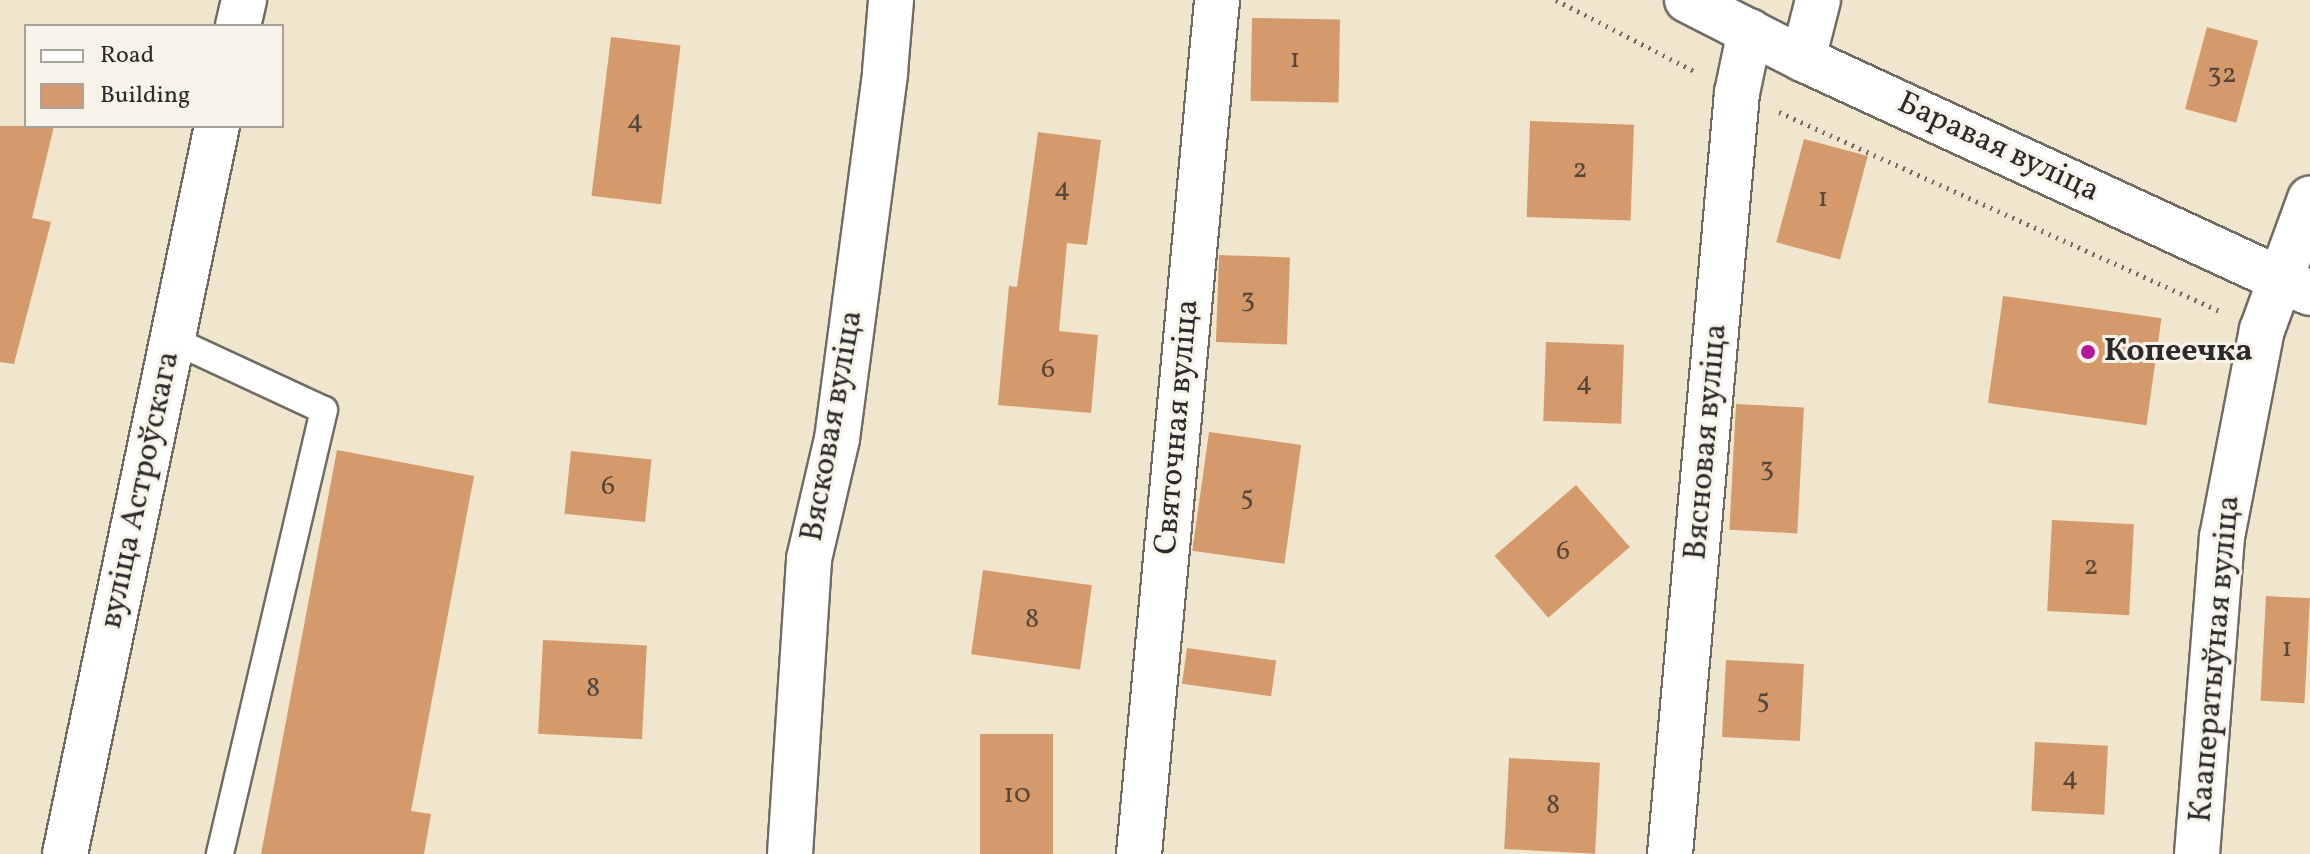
<!DOCTYPE html>
<meta charset="utf-8">
<style>
body{margin:0}
#map{position:relative;width:2310px;height:854px;overflow:hidden;background:#f0e6cd;font-family:Vollkorn,serif}
div>[style]{position:absolute}
.building>*{inset:0;background:#d59a6b;transform-origin:0 0}
.path>*{height:5px;margin-top:-2.5px;transform-origin:0;background:repeating-linear-gradient(90deg,#706c64 0 2px,transparent 0 8px)}
.roads{filter:drop-shadow(2px 0 #706c64) drop-shadow(-2px 0 #706c64) drop-shadow(0 2px #706c64) drop-shadow(0 -2px #706c64)}
.service>*{height:26px;margin:-13px;padding:0 13px;transform-origin:13px;border-radius:13px;background:#fff}
.minor>*{height:44px;margin:-22px;padding:0 22px;transform-origin:22px;border-radius:22px;background:#fff}
.tertiary>*{height:44px;margin:-22px;padding:0 22px;transform-origin:22px;border-radius:22px;background:#fff}
.dots>*{width:22px;height:22px;translate:-50% -50%;box-sizing:border-box;border:4px solid #f7f3e8;border-radius:50%}
span{translate:-50% -50%;white-space:nowrap;text-align:center;line-height:1.15;-webkit-text-stroke:6px #f7f3e8;paint-order:stroke}
.number-label{font-size:28px;color:#56473b}
.number-label span{-webkit-text-stroke-width:0}
.street-label{font-size:32px;color:#2b2b2b}
.poi-label{font-size:32px;color:#2b2b2b;font-weight:700}
.left{translate:0 -50%;text-align:left}
.legend{position:absolute;left:24px;top:24px;width:260px;height:104px;box-sizing:border-box;background:#f7f3e8;border:2px solid #a5a39c;margin:0;padding:10px 14px;list-style:none;font-size:24px;color:#2b2b2b}
.legend li{display:flex;align-items:center;gap:16px;height:40px}
.legend b{width:40px;border:2px solid #a5a39c}
</style>
<div id="map">
<div class="building">
<div style="left:1252px;top:18px;width:88px;height:83px;rotate:1deg"></div>
<div style="left:2207px;top:27px;width:53px;height:85px;rotate:15deg"></div>
<div style="left:611px;top:37px;width:70px;height:160px;rotate:7deg"></div>
<div style="left:1530px;top:121px;width:104px;height:96px;rotate:2deg"></div>
<div style="clip-path:polygon(0 126px,54px 126px,32px 218px,51px 222px,14px 364px,0 362px)"></div>
<div style="clip-path:polygon(1038px 132px,1101px 140px,1087px 245px,1067px 243px,1059px 331px,1098px 335px,1091px 413px,998px 405px,1009px 286px,1017px 287px)"></div>
<div style="left:1804px;top:139px;width:66px;height:107px;rotate:15deg"></div>
<div style="left:1219px;top:255px;width:71px;height:87px;rotate:2deg"></div>
<div style="left:2003px;top:296px;width:160px;height:108px;rotate:8deg"></div>
<div style="left:1546px;top:342px;width:78px;height:79px;rotate:2deg"></div>
<div style="left:1736px;top:404px;width:68px;height:126px;rotate:3deg"></div>
<div style="left:1209px;top:432px;width:93px;height:120px;rotate:8deg"></div>
<div style="clip-path:polygon(337px 450px,474px 476px,411px 811px,431px 814px,424px 854px,261px 854px)"></div>
<div style="left:571px;top:451px;width:81px;height:63px;rotate:6deg"></div>
<div style="left:1576px;top:485px;width:82px;height:108px;rotate:49deg"></div>
<div style="left:2052px;top:520px;width:82px;height:91px;rotate:3deg"></div>
<div style="left:983px;top:570px;width:110px;height:85px;rotate:8deg"></div>
<div style="left:2266px;top:596px;width:44px;height:105px;rotate:3deg"></div>
<div style="left:543px;top:640px;width:104px;height:94px;rotate:3deg"></div>
<div style="left:1187px;top:648px;width:90px;height:36px;rotate:8deg"></div>
<div style="left:1726px;top:660px;width:78px;height:77px;rotate:3deg"></div>
<div style="left:1053px;top:734px;width:120px;height:73px;rotate:90deg"></div>
<div style="left:2035px;top:742px;width:73px;height:69px;rotate:3deg"></div>
<div style="left:1509px;top:758px;width:91px;height:91px;rotate:3deg"></div>
</div>
<div class="path">
<div style="left:1556px;top:0;width:155px;rotate:27.2deg"></div>
<div style="left:1779px;top:112px;width:486px;rotate:24.3deg"></div>
</div>
<div class="roads">
<div class="service">
<div style="left:173px;top:340px;width:166px;rotate:24.9deg"></div>
<div style="left:324px;top:410px;width:456px;rotate:103.2deg"></div>
</div>
<div class="minor">
<div style="left:1687px;top:0;width:130px;rotate:27deg"></div>
<div style="left:1803px;top:59px;width:558px;rotate:24.78deg"></div>
<div style="left:1803px;top:59px;width:61px;rotate:-75.7deg"></div>
<div style="left:790px;top:854px;width:296px;rotate:-86.3deg"></div>
<div style="left:809px;top:559px;width:123px;rotate:-76.9deg"></div>
<div style="left:837px;top:439px;width:370px;rotate:-82.5deg"></div>
<div style="left:885px;top:72px;width:72px;rotate:-85.2deg"></div>
<div style="left:1139px;top:854px;width:858px;rotate:-84.78deg"></div>
<div style="left:1670px;top:854px;width:764px;rotate:-84.97deg"></div>
<div style="left:1737px;top:93px;width:63px;rotate:-78.2deg"></div>
<div style="left:2197px;top:854px;width:318px;rotate:-85.5deg"></div>
<div style="left:2222px;top:537px;width:211px;rotate:-79.1deg"></div>
<div style="left:2262px;top:330px;width:140px;rotate:-69.9deg"></div>
</div>
<div class="tertiary">
<div style="left:238px;top:26px;width:27px;rotate:-77deg"></div>
<div style="left:65px;top:854px;width:744px;rotate:-78.21deg"></div>
</div>
</div>
<div class="dots">
<div style="left:2088px;top:352px;background:#b5179e"></div>
</div>
<div class="number-label">
<span style="left:1295px;top:60px">1</span>
<span style="left:2222px;top:75px">32</span>
<span style="left:635px;top:121px">4</span>
<span style="left:1580px;top:170px">2</span>
<span style="left:1062px;top:189px">4</span>
<span style="left:1823px;top:199px">1</span>
<span style="left:1248px;top:300px">3</span>
<span style="left:1048px;top:370px">6</span>
<span style="left:1584px;top:383px">4</span>
<span style="left:1767px;top:469px">3</span>
<span style="left:608px;top:487px">6</span>
<span style="left:1247px;top:498px">5</span>
<span style="left:1563px;top:552px">6</span>
<span style="left:2091px;top:567px">2</span>
<span style="left:1032px;top:620px">8</span>
<span style="left:2287px;top:649px">1</span>
<span style="left:593px;top:689px">8</span>
<span style="left:1763px;top:701px">5</span>
<span style="left:2070px;top:778px">4</span>
<span style="left:1017px;top:795px">10</span>
<span style="left:1553px;top:806px">8</span>
</div>
<div class="street-label">
<span style="left:1998px;top:148px;rotate:25deg">Баравая вуліца</span>
<span style="left:833px;top:426px;rotate:-80deg">Вясковая вуліца</span>
<span style="left:1178px;top:427px;rotate:-85deg">Святочная вуліца</span>
<span style="left:1707px;top:442px;rotate:-85deg">Вясновая вуліца</span>
<span style="left:141px;top:490px;rotate:-78deg">вуліца Астроўскага</span>
<span style="left:2216px;top:659px;rotate:-85deg">Кааператыўная вуліца</span>
</div>
<div class="poi-label">
<span class="left" style="left:2104px;top:352px">Копеечка</span>
</div>
<ul class="legend">
<li><b style="height:10px;background:#fff"></b>Road</li>
<li><b style="height:22px;background:#d59a6b"></b>Building</li>
</ul>
</div>
